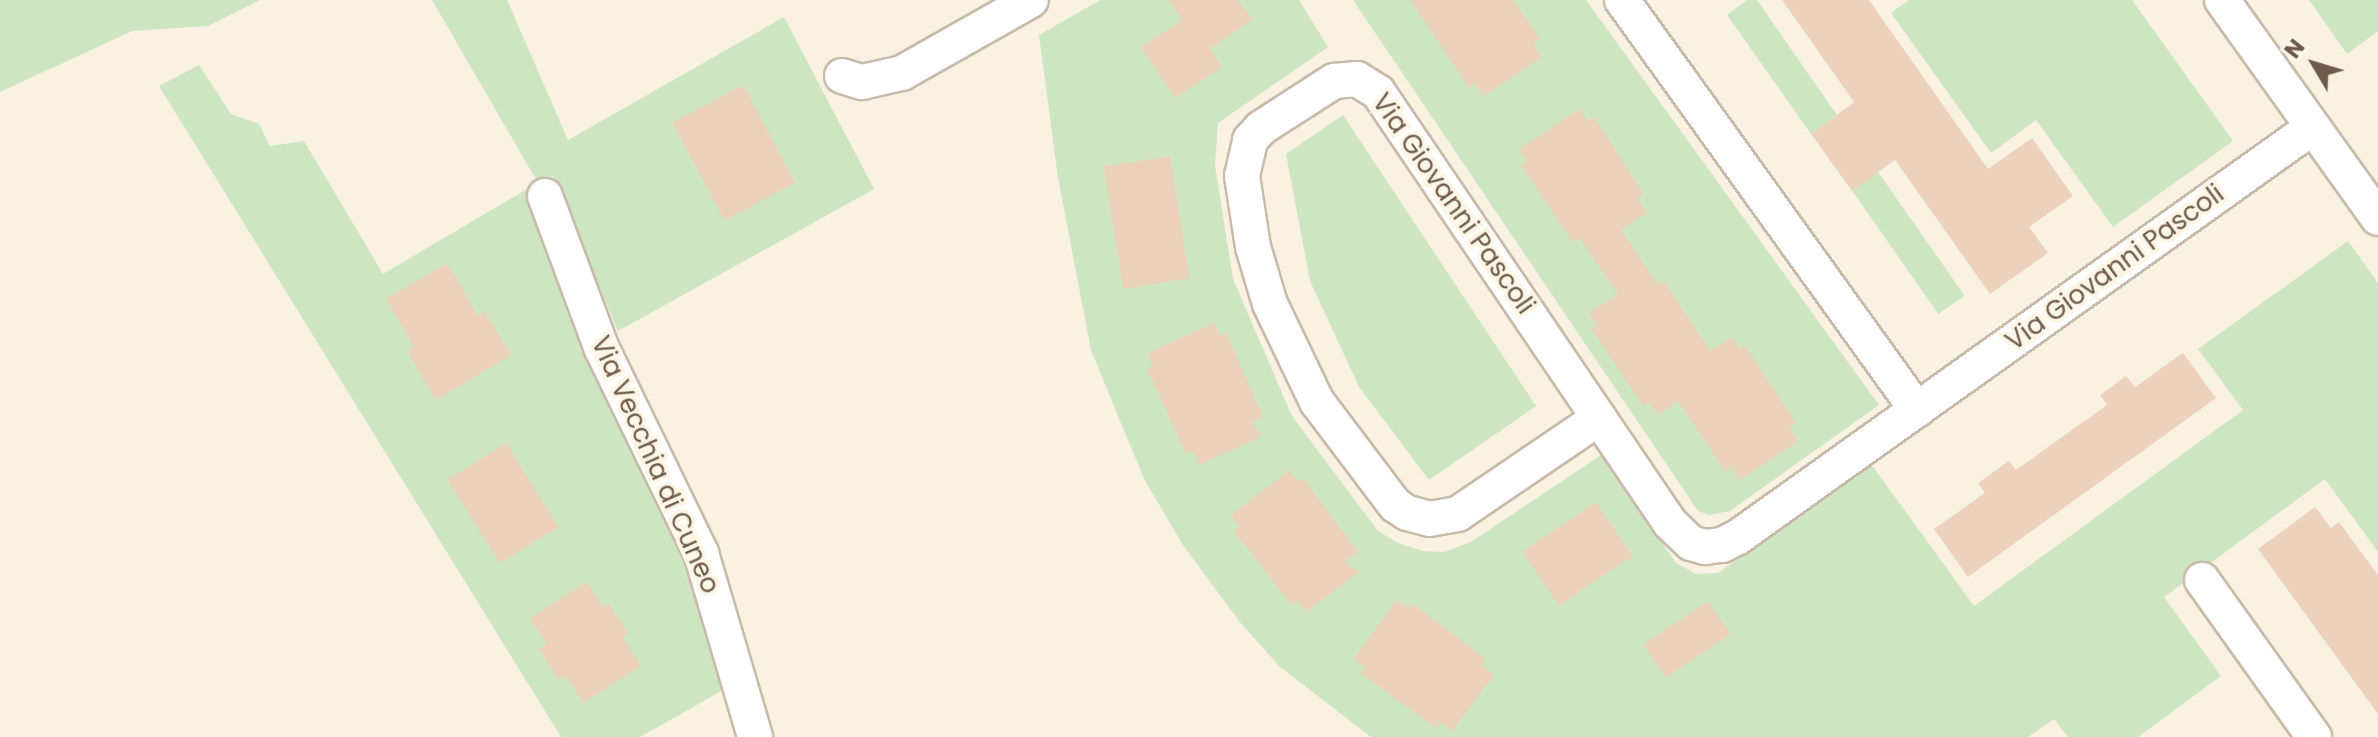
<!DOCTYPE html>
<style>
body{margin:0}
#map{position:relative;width:2378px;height:737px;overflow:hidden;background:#f9f2e2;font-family:Poppins,sans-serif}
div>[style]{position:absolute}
.green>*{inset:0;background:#cee5c2;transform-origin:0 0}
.building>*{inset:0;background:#ecd2bc;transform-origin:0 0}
.roads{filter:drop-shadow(2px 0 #c8baaa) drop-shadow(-2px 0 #c8baaa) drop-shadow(0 2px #c8baaa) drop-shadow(0 -2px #c8baaa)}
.minor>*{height:34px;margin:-17px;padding:0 17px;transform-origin:17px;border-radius:17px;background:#fff}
span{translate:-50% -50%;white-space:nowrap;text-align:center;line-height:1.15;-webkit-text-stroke:8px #fdf6e7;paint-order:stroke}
.street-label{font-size:26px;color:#6e5a4b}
.north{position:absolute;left:2274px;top:24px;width:80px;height:80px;-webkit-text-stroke:6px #fdf6e7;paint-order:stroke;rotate:308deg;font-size:22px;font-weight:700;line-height:32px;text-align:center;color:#6e5a4b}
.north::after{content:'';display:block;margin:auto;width:28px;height:36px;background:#6e5a4b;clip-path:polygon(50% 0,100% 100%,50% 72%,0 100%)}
</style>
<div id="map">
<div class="green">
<div style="clip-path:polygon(0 0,260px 0,208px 26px,132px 31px,0 92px)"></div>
<div style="clip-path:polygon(432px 0,507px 0,568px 140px,784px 17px,874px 189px,618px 331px,553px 176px,538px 183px)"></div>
<div style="clip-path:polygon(1100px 0,1299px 0,1328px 47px,1218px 123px,1215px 165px,1233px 279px,1292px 416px,1378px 531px,1398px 543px,1423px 551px,1444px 552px,1471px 542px,1601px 455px,1676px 563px,1696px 574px,1718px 573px,1871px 464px,1974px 606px,2243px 410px,2198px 349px,2348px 241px,2378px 283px,2378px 552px,2325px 479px,2164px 597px,2221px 676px,2138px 737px,2068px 737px,2054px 719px,2028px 737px,1371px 737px,1280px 667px,1239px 621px,1183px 545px,1144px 479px,1091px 350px,1058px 178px,1039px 35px)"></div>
<div style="clip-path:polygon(1353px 0,1586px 0,1879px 405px,1730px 511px,1709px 515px,1698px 511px)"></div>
<div style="clip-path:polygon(1747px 0,1757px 0,1837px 115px,1811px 134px,1727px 15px)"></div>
<div style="clip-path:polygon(1909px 0,2132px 0,2233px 141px,2113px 227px,2036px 120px,1991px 153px,1891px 13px)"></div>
<div style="clip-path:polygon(2309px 0,2378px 0,2378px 31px,2347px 54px)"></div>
<div style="clip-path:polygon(199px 65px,231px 114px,259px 124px,270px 146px,304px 141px,383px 274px,527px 189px,592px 354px,681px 544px,725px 689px,640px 737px,561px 737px,159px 86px)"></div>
<div style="clip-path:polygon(1343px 115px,1536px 406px,1429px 480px,1359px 387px,1310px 281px,1286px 154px)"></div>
<div style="left:1878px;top:172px;width:151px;height:32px;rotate:55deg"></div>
</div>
<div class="building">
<div style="clip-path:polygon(1169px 0,1238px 0,1252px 20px,1210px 49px,1222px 67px,1175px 98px,1141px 47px,1182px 20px)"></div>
<div style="clip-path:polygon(1410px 0,1513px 0,1540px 39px,1533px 44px,1542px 57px,1484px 96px,1475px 84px,1469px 88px)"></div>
<div style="clip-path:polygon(1782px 0,1869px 0,1988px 169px,2032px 138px,2073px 196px,2029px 227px,2048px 253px,1990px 294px,1895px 160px,1852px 191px,1811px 134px,1854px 102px)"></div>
<div style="left:743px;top:85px;width:111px;height:80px;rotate:62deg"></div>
<div style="clip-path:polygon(1580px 109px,1588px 121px,1594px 117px,1644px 194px,1638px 199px,1647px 212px,1621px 230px,1658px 285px,1664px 281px,1710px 351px,1732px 337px,1740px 349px,1745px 346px,1796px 423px,1789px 427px,1798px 441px,1740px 480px,1731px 467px,1725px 471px,1678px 401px,1658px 415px,1650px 402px,1643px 406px,1591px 328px,1597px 325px,1589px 313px,1618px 294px,1579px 238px,1573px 243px,1521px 165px,1527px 161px,1519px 149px)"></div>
<div style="left:1170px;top:156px;width:124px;height:67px;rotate:81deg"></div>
<div style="clip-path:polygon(447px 263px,478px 316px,485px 312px,511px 355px,436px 400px,407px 351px,414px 347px,386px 299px)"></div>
<div style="clip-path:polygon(1214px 323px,1220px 336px,1226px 333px,1263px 417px,1252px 423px,1262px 436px,1199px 465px,1193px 451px,1186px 454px,1164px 406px,1147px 369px,1153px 366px,1148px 353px)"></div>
<div style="clip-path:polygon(2183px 353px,2216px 398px,1968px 577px,1934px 529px,1985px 493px,1978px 483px,2009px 461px,2016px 470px,2107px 405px,2100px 395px,2126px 376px,2135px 387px)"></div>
<div style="left:506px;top:443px;width:99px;height:69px;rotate:58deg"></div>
<div style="clip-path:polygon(1289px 470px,1298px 482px,1303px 478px,1358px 552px,1345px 562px,1359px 572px,1306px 612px,1297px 600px,1291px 605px,1234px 531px,1239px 526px,1231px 515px)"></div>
<div style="left:1596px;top:502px;width:65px;height:89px;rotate:56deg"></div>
<div style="clip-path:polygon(2315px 507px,2331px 528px,2339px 522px,2378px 575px,2378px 714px,2258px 549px)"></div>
<div style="clip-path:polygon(587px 582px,603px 607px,609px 604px,628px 633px,623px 637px,641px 666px,583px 703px,566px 676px,559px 680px,539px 649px,547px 644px,530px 618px)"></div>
<div style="clip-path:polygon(1397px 600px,1408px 608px,1412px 603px,1486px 659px,1481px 665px,1494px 675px,1452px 731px,1440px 722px,1436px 728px,1393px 697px,1360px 673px,1365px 668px,1353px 659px)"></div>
<div style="left:1708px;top:601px;width:40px;height:78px;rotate:56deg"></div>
</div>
<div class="roads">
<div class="minor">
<div style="left:1622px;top:0;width:505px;rotate:54.26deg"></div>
<div style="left:2222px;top:0;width:268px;rotate:54.4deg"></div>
<div style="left:842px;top:76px;width:21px;rotate:17deg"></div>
<div style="left:862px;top:82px;width:41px;rotate:-12.7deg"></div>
<div style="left:902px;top:73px;width:148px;rotate:-29.5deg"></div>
<div style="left:545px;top:196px;width:163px;rotate:69.6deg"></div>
<div style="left:602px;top:349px;width:227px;rotate:64.1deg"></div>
<div style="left:701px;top:553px;width:192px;rotate:73.6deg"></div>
<div style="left:1599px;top:418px;width:171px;rotate:145.8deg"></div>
<div style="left:1458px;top:514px;width:28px;rotate:170deg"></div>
<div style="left:1430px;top:519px;width:24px;rotate:-165deg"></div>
<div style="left:1407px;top:513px;width:14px;rotate:-146deg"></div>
<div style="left:1395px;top:505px;width:129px;rotate:-127.1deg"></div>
<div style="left:1317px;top:402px;width:109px;rotate:-115.6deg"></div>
<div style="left:1270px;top:304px;width:59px;rotate:-106.6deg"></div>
<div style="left:1253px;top:247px;width:72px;rotate:-98.8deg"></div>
<div style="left:1242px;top:176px;width:37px;rotate:-77deg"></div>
<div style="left:1250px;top:140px;width:16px;rotate:-47deg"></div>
<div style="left:1261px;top:128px;width:87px;rotate:-32.8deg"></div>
<div style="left:1334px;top:81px;width:23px;rotate:-5deg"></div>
<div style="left:1357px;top:79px;width:25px;rotate:32deg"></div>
<div style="left:1378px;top:92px;width:521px;rotate:55.88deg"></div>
<div style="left:1670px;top:523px;width:29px;rotate:44deg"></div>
<div style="left:1691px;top:543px;width:15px;rotate:16deg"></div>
<div style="left:1705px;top:547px;width:17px;rotate:-7deg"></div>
<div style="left:1722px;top:545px;width:18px;rotate:-27deg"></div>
<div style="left:1738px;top:537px;width:706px;rotate:-35.49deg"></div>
<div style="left:2202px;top:580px;width:193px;rotate:54.5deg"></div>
</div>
</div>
<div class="street-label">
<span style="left:1453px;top:204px;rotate:55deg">Via Giovanni Pascoli</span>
<span style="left:2115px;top:268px;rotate:-36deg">Via Giovanni Pascoli</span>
<span style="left:655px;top:465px;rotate:66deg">Via Vecchia di Cuneo</span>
</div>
<div class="north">N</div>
</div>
